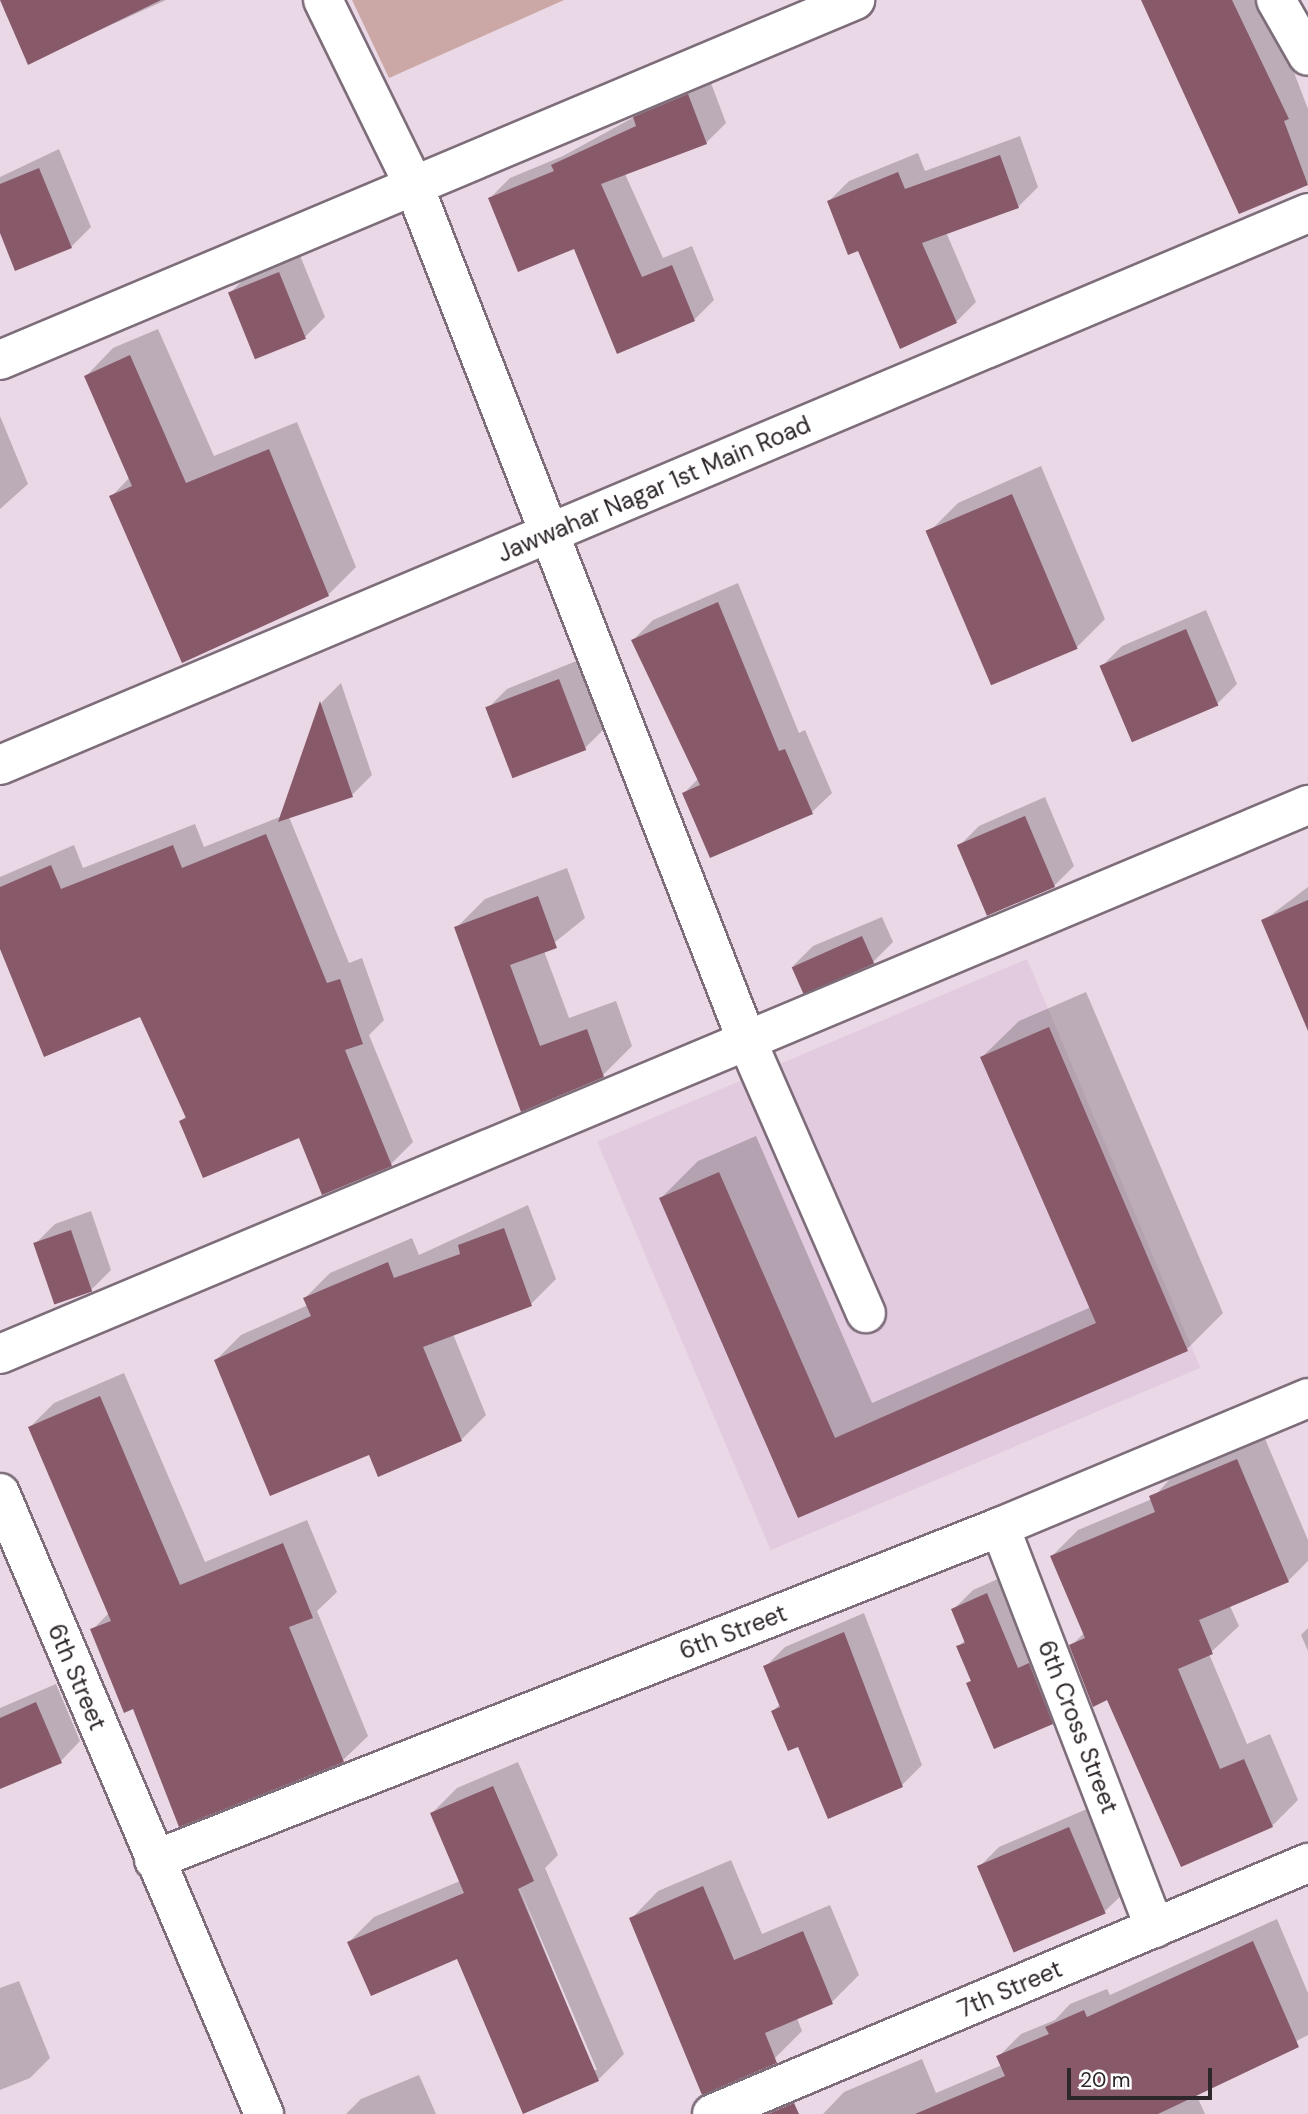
<!DOCTYPE html>
<style>
body{margin:0}
#map{position:relative;width:1308px;height:2114px;overflow:hidden;background:#ead8e6;font-family:"DM Sans",sans-serif}
div>[style]{position:absolute}
.built>*{inset:0;background:#e2cbde;transform-origin:0 0}
.green>*{inset:0;background:#cba7a5}
.shadow>*{inset:0;background:#0003}
.building>*{inset:0;background:#885969;transform-origin:0 0}
.roads{filter:drop-shadow(2px 0 #7d6d7a) drop-shadow(-2px 0 #7d6d7a) drop-shadow(0 2px #7d6d7a) drop-shadow(0 -2px #7d6d7a)}
.minor>*{height:38px;margin:-19px;padding:0 19px;transform-origin:19px;border-radius:19px;background:#fff}
span{translate:-50% -50%;white-space:nowrap;text-align:center;line-height:1.15;-webkit-text-stroke:7px #fff;paint-order:stroke}
.street-label{font-size:24px;color:#2d262b}
.scale{position:absolute;left:1067px;top:2068px;width:145px;height:32px;box-sizing:border-box;border:4px solid #2d262b;border-top:0;padding-left:9px;font-size:21px;line-height:24px;white-space:nowrap;color:#2d262b;-webkit-text-stroke:5px #fff;paint-order:stroke}
</style>
<div id="map">
<div class="built">
<div style="left:1027px;top:959px;width:444px;height:467px;rotate:67deg"></div>
</div>
<div class="green">
<div style="clip-path:polygon(352px 0,564px 0,389px 78px)"></div>
</div>
<div class="shadow">
<div style="clip-path:polygon(14px 0,166px 0,29px 62px,4px 10px)"></div>
<div style="clip-path:polygon(1143px 0,1260px 0,1272px 15px,1308px 109px,1308px 183px,1240px 212px)"></div>
<div style="clip-path:polygon(708px 75px,726px 123px,706px 143px,625px 174px,663px 258px,692px 246px,714px 300px,694px 320px,490px 198px,510px 178px,563px 156px,636px 116px,655px 98px)"></div>
<div style="clip-path:polygon(1020px 136px,1038px 187px,1018px 207px,946px 232px,976px 302px,956px 322px,858px 249px,829px 201px,849px 181px,918px 153px,925px 171px)"></div>
<div style="clip-path:polygon(59px 149px,91px 227px,71px 247px,0 228px,0 177px)"></div>
<div style="clip-path:polygon(299px 253px,325px 317px,305px 337px,257px 358px,230px 293px,250px 273px)"></div>
<div style="clip-path:polygon(158px 329px,214px 456px,297px 422px,356px 567px,328px 595px,111px 497px,130px 477px,86px 376px,113px 348px)"></div>
<div style="clip-path:polygon(0 416px,28px 484px,0 509px)"></div>
<div style="clip-path:polygon(1041px 466px,1105px 619px,1076px 648px,993px 684px,929px 532px,958px 503px)"></div>
<div style="clip-path:polygon(738px 583px,799px 733px,805px 730px,832px 793px,812px 812px,711px 856px,684px 793px,698px 779px,633px 640px,653px 620px)"></div>
<div style="clip-path:polygon(1206px 610px,1237px 684px,1217px 704px,1134px 740px,1102px 666px,1122px 646px)"></div>
<div style="clip-path:polygon(579px 660px,605px 728px,585px 748px,487px 709px,507px 689px)"></div>
<div style="clip-path:polygon(341px 683px,372px 775px,352px 795px,289px 817px,349px 963px,362px 958px,384px 1020px,369px 1035px,413px 1142px,391px 1164px,323px 1193px,299px 1136px,181px 1121px,187px 1115px,141px 1015px,0 944px,0 877px,74px 845px,83px 868px,195px 824px,204px 847px,282px 816px,322px 702px)"></div>
<div style="clip-path:polygon(1045px 797px,1074px 866px,1054px 886px,959px 846px,979px 826px)"></div>
<div style="clip-path:polygon(567px 868px,585px 918px,544px 951px,569px 1018px,616px 1001px,632px 1046px,603px 1075px,522px 1109px,456px 928px,485px 899px)"></div>
<div style="clip-path:polygon(1308px 887px,1308px 1028px,1263px 921px)"></div>
<div style="clip-path:polygon(882px 917px,893px 942px,873px 962px,793px 966px,813px 946px)"></div>
<div style="clip-path:polygon(1086px 992px,1223px 1313px,1187px 1349px,799px 1515px,661px 1198px,698px 1161px,756px 1136px,872px 1403px,1091px 1307px,982px 1057px,1019px 1021px)"></div>
<div style="clip-path:polygon(528px 1205px,556px 1279px,531px 1304px,453px 1334px,486px 1415px,461px 1440px,370px 1452px,216px 1360px,241px 1335px,308px 1305px,305px 1298px,330px 1273px,412px 1238px,419px 1255px)"></div>
<div style="clip-path:polygon(91px 1211px,111px 1270px,91px 1290px,35px 1244px,55px 1224px)"></div>
<div style="clip-path:polygon(124px 1373px,205px 1562px,307px 1520px,337px 1592px,317px 1611px,368px 1736px,343px 1760px,180px 1824px,134px 1706px,92px 1630px,109px 1613px,30px 1427px,54px 1403px)"></div>
<div style="clip-path:polygon(1263px 1434px,1308px 1540px,1308px 1561px,1288px 1581px,1230px 1606px,1239px 1626px,1209px 1654px,1247px 1744px,1270px 1734px,1298px 1800px,1272px 1826px,1108px 1698px,1071px 1646px,1084px 1633px,1052px 1556px,1078px 1530px,1152px 1499px,1177px 1471px)"></div>
<div style="clip-path:polygon(1007px 1575px,1072px 1703px,1052px 1723px,968px 1684px,972px 1679px,958px 1647px,965px 1640px,953px 1610px,973px 1590px)"></div>
<div style="clip-path:polygon(864px 1613px,922px 1765px,902px 1785px,773px 1711px,781px 1703px,765px 1667px,785px 1647px)"></div>
<div style="clip-path:polygon(1308px 1628px,1308px 1651px,1301px 1635px)"></div>
<div style="clip-path:polygon(56px 1684px,80px 1741px,61px 1761px,0 1787px,0 1708px)"></div>
<div style="clip-path:polygon(evenodd,518px 1762px,558px 1855px,545px 1868px,624px 2054px,598px 2080px,458px 1956px,349px 1942px,374px 1917px,460px 1881px,432px 1813px,457px 1788px,518px 1762px,516px 1880px,597px 2070px,593px 2070px,516px 1880px)"></div>
<div style="clip-path:polygon(1089px 1808px,1125px 1892px,1105px 1911px,979px 1867px,999px 1847px)"></div>
<div style="clip-path:polygon(731px 1860px,762px 1934px,830px 1905px,859px 1975px,832px 2002px,797px 2018px,802px 2031px,775px 2058px,702px 2090px,631px 1919px,658px 1891px)"></div>
<div style="clip-path:polygon(1277px 1919px,1308px 1993px,1308px 2035px,1196px 2094px,1205px 2114px,823px 2114px,844px 2092px,922px 2059px,936px 2093px,1002px 2065px,998px 2057px,1021px 2034px,1055px 2020px,1070px 2004px,1107px 1989px,1110px 1995px)"></div>
<div style="clip-path:polygon(19px 1981px,50px 2058px,30px 2078px,0 2090px,0 1988px)"></div>
<div style="clip-path:polygon(419px 2075px,436px 2114px,346px 2114px,361px 2099px)"></div>
</div>
<div class="building">
<div style="clip-path:polygon(0 0,161px 0,28px 65px)"></div>
<div style="clip-path:polygon(1141px 0,1232px 0,1289px 119px,1284px 121px,1308px 185px,1239px 214px)"></div>
<div style="clip-path:polygon(688px 94px,707px 144px,601px 184px,642px 277px,672px 265px,695px 321px,617px 354px,574px 249px,518px 272px,488px 198px,554px 171px,551px 165px,636px 126px,633px 117px)"></div>
<div style="clip-path:polygon(1000px 155px,1019px 208px,922px 243px,957px 323px,900px 349px,858px 251px,848px 255px,827px 201px,898px 172px,905px 189px)"></div>
<div style="clip-path:polygon(39px 168px,72px 248px,15px 271px,0 233px,0 184px)"></div>
<div style="left:279px;top:272px;width:72px;height:55px;rotate:68deg"></div>
<div style="clip-path:polygon(130px 355px,186px 483px,269px 449px,329px 596px,182px 663px,109px 496px,132px 486px,84px 376px)"></div>
<div style="left:1012px;top:494px;width:168px;height:94px;rotate:67deg"></div>
<div style="clip-path:polygon(718px 602px,779px 751px,785px 749px,813px 814px,710px 858px,682px 793px,700px 785px,631px 640px)"></div>
<div style="left:1186px;top:629px;width:83px;height:94px;rotate:67deg"></div>
<div style="left:559px;top:679px;width:76px;height:79px;rotate:69deg"></div>
<div style="clip-path:polygon(320px 701px,353px 797px,278px 822px)"></div>
<div style="left:1025px;top:816px;width:77px;height:74px;rotate:67deg"></div>
<div style="clip-path:polygon(266px 834px,327px 983px,340px 979px,363px 1044px,345px 1050px,392px 1166px,322px 1195px,299px 1138px,203px 1178px,179px 1121px,186px 1118px,140px 1017px,44px 1057px,0 949px,0 887px,51px 865px,61px 889px,173px 845px,182px 868px)"></div>
<div style="clip-path:polygon(538px 896px,557px 948px,510px 965px,540px 1046px,587px 1029px,604px 1077px,521px 1112px,454px 927px)"></div>
<div style="clip-path:polygon(1308px 900px,1308px 1031px,1261px 920px)"></div>
<div style="left:862px;top:936px;width:30px;height:77px;rotate:66deg"></div>
<div style="clip-path:polygon(1049px 1027px,1188px 1351px,798px 1518px,659px 1198px,719px 1172px,835px 1438px,1096px 1323px,980px 1057px)"></div>
<div style="clip-path:polygon(504px 1228px,532px 1306px,423px 1347px,462px 1441px,378px 1477px,369px 1455px,270px 1496px,214px 1360px,311px 1316px,303px 1298px,388px 1262px,394px 1278px,460px 1254px,458px 1245px)"></div>
<div style="left:71px;top:1230px;width:65px;height:40px;rotate:71deg"></div>
<div style="clip-path:polygon(100px 1396px,180px 1585px,283px 1543px,313px 1618px,289px 1627px,344px 1762px,179px 1827px,133px 1709px,124px 1713px,90px 1629px,111px 1621px,28px 1427px)"></div>
<div style="clip-path:polygon(1237px 1459px,1289px 1582px,1199px 1620px,1213px 1654px,1178px 1669px,1220px 1769px,1244px 1759px,1273px 1827px,1181px 1867px,1107px 1700px,1093px 1707px,1069px 1645px,1085px 1638px,1050px 1556px,1155px 1512px,1149px 1496px)"></div>
<div style="clip-path:polygon(987px 1593px,1018px 1668px,1029px 1663px,1053px 1724px,994px 1749px,966px 1683px,971px 1681px,956px 1646px,965px 1643px,951px 1609px)"></div>
<div style="clip-path:polygon(844px 1632px,903px 1787px,828px 1819px,798px 1747px,788px 1751px,771px 1711px,780px 1707px,763px 1666px)"></div>
<div style="clip-path:polygon(36px 1702px,62px 1763px,0 1789px,0 1718px)"></div>
<div style="clip-path:polygon(493px 1786px,534px 1881px,518px 1889px,599px 2081px,523px 2114px,457px 1959px,371px 1996px,347px 1942px,464px 1893px,430px 1813px)"></div>
<div style="left:1069px;top:1827px;width:94px;height:100px;rotate:67deg"></div>
<div style="clip-path:polygon(703px 1886px,734px 1960px,803px 1931px,833px 2004px,765px 2033px,777px 2063px,702px 2095px,629px 1918px)"></div>
<div style="clip-path:polygon(1253px 1941px,1299px 2047px,1158px 2114px,915px 2114px,1005px 2076px,996px 2056px,1049px 2034px,1045px 2027px,1084px 2010px,1087px 2017px)"></div>
<div style="clip-path:polygon(794px 2103px,799px 2114px,768px 2114px)"></div>
</div>
<div class="roads">
<div class="minor">
<div style="left:323px;top:0;width:207px;rotate:63.9deg"></div>
<div style="left:414px;top:186px;width:918px;rotate:68.72deg"></div>
<div style="left:747px;top:1041px;width:297px;rotate:66.4deg"></div>
<div style="left:1276px;top:0;width:64px;rotate:60.3deg"></div>
<div style="left:0;top:360px;width:928px;rotate:-22.83deg"></div>
<div style="left:0;top:765px;width:1420px;rotate:-22.88deg"></div>
<div style="left:0;top:1354px;width:1419px;rotate:-22.77deg"></div>
<div style="left:0;top:1493px;width:675px;rotate:66.97deg"></div>
<div style="left:1000px;top:1527px;width:430px;rotate:68.9deg"></div>
<div style="left:154px;top:1860px;width:909px;rotate:-21.49deg"></div>
<div style="left:1000px;top:1527px;width:334px;rotate:-22.7deg"></div>
<div style="left:712px;top:2114px;width:647px;rotate:-22.84deg"></div>
</div>
</div>
<div class="street-label">
<span style="left:654px;top:489px;rotate:-23deg">Jawwahar Nagar 1st Main Road</span>
<span style="left:733px;top:1632px;rotate:-21deg">6th Street</span>
<span style="left:77px;top:1677px;rotate:67deg">6th Street</span>
<span style="left:1078px;top:1727px;rotate:69deg">6th Cross Street</span>
<span style="left:1010px;top:1989px;rotate:-23deg">7th Street</span>
</div>
<div class="scale">20 m</div>
</div>
